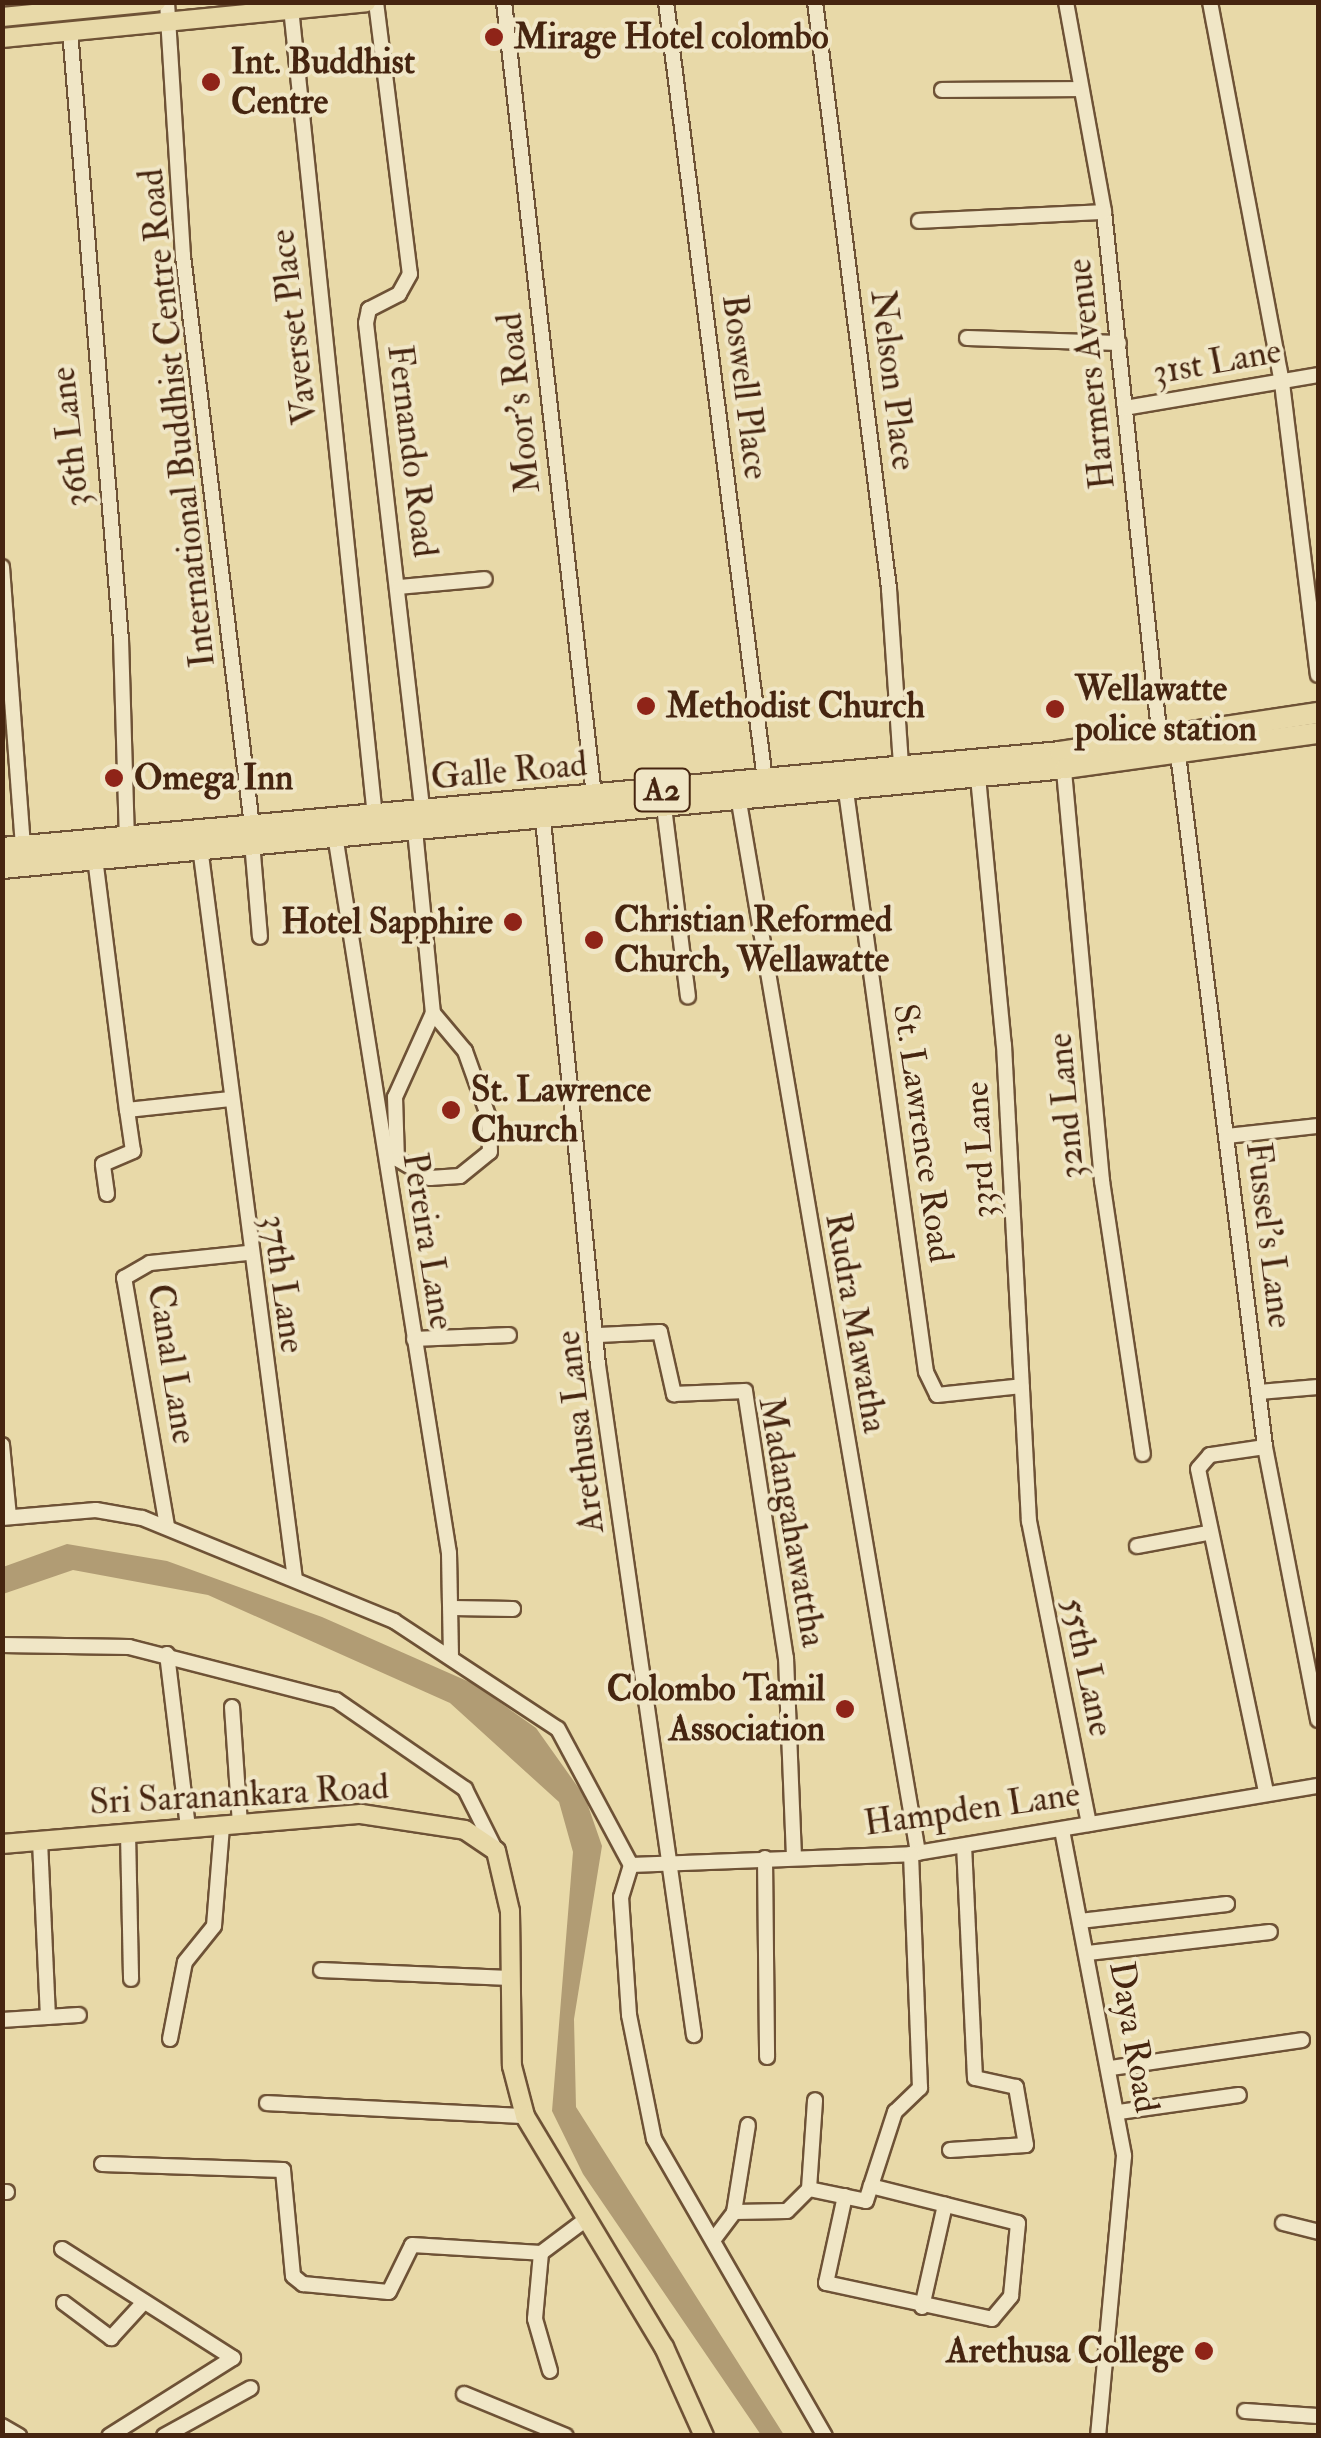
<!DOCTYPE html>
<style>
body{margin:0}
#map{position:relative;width:1321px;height:2438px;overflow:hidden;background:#e8d9a8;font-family:"IM FELL Double Pica",serif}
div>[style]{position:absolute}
.water>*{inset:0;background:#b19c74}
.roads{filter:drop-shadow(2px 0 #6e5236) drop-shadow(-2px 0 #6e5236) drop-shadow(0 2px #6e5236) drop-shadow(0 -2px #6e5236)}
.minor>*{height:14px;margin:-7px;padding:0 7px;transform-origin:7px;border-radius:7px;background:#f0e6c6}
.major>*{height:18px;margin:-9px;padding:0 9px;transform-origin:9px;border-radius:9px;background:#e8d9a8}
.highway>*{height:20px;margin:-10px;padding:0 10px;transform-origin:10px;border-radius:10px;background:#e8d9a8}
.dots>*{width:28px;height:28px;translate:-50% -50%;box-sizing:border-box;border:5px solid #f0e6c6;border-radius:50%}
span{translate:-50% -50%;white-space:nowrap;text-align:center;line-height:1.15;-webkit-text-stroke:8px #f0e6c6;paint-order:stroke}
.shield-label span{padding:2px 8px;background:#f0e6c6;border:2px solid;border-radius:8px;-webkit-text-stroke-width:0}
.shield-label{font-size:32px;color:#462510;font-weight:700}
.poi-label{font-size:35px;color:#462510;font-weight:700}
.left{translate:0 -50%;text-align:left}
.right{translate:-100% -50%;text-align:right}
.street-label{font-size:35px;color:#462510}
.frame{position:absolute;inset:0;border:5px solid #462510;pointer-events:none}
</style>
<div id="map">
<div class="water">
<div style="clip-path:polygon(67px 1544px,167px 1561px,322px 1617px,474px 1684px,536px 1728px,585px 1797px,602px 1846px,574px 2019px,576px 2107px,784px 2435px,761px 2435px,583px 2174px,552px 2111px,573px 1852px,559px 1802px,450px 1703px,208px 1595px,73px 1570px,3px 1594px,3px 1567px)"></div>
</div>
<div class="roads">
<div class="minor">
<div style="left:167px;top:2px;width:255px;rotate:86.4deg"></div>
<div style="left:183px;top:256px;width:574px;rotate:83.1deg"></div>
<div style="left:376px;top:2px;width:274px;rotate:82.9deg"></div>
<div style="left:410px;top:274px;width:23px;rotate:119deg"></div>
<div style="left:399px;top:294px;width:34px;rotate:153deg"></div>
<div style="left:369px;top:309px;width:14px;rotate:102deg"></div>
<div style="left:366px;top:323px;width:492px;rotate:83.4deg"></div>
<div style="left:504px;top:2px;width:799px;rotate:83.53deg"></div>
<div style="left:666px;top:2px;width:784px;rotate:82.75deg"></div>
<div style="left:815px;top:2px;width:592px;rotate:82.81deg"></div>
<div style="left:889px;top:589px;width:177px;rotate:86.1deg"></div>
<div style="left:1066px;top:2px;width:213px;rotate:79.7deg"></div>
<div style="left:1104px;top:212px;width:531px;rotate:83.95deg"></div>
<div style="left:1210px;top:2px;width:388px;rotate:79.3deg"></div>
<div style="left:1282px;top:383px;width:294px;rotate:83deg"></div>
<div style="left:291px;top:8px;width:813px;rotate:84.07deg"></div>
<div style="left:70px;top:31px;width:610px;rotate:85.21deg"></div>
<div style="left:121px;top:639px;width:197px;rotate:88.3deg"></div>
<div style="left:942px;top:90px;width:139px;rotate:-0.4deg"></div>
<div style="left:919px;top:221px;width:185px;rotate:-2.8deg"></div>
<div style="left:967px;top:338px;width:152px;rotate:1.9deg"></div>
<div style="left:1125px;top:408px;width:196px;rotate:-9.7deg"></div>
<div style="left:2px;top:567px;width:280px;rotate:85.7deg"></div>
<div style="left:399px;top:587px;width:86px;rotate:-5.3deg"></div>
<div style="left:1178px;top:754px;width:698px;rotate:82.84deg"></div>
<div style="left:1265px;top:1447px;width:278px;rotate:79deg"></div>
<div style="left:1063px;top:760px;width:423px;rotate:84.7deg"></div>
<div style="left:1102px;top:1181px;width:276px;rotate:81.5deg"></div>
<div style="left:978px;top:777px;width:269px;rotate:84.5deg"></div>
<div style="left:1004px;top:1045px;width:477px;rotate:87deg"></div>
<div style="left:1029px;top:1521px;width:309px;rotate:78.8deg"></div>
<div style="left:846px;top:791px;width:586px;rotate:82.16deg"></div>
<div style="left:926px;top:1372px;width:25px;rotate:64deg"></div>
<div style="left:937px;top:1395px;width:85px;rotate:-6deg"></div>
<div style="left:739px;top:802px;width:1066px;rotate:80.33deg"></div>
<div style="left:664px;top:807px;width:191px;rotate:82.8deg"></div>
<div style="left:543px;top:820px;width:548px;rotate:84.24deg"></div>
<div style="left:598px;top:1365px;width:677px;rotate:81.85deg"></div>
<div style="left:415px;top:830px;width:184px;rotate:84.4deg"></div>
<div style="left:433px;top:1013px;width:92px;rotate:114.3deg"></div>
<div style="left:395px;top:1097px;width:62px;rotate:88.2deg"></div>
<div style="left:397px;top:1159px;width:38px;rotate:30deg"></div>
<div style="left:430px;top:1178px;width:30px;rotate:-4deg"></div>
<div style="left:460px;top:1176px;width:38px;rotate:-39deg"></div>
<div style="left:490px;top:1152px;width:34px;rotate:-92deg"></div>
<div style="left:489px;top:1118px;width:71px;rotate:-109.7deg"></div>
<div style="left:465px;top:1051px;width:50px;rotate:-130.1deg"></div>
<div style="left:335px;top:835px;width:727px;rotate:80.98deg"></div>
<div style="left:449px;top:1553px;width:104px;rotate:88.9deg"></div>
<div style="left:252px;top:842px;width:95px;rotate:85.2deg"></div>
<div style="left:200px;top:847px;width:738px;rotate:82.61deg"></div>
<div style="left:95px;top:858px;width:254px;rotate:82.8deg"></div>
<div style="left:127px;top:1110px;width:104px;rotate:-6.1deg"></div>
<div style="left:1227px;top:1136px;width:92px;rotate:-6.3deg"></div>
<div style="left:107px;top:1194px;width:30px;rotate:-98deg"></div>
<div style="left:103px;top:1164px;width:33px;rotate:-23deg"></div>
<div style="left:133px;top:1151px;width:41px;rotate:-98.3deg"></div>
<div style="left:599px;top:1335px;width:61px;rotate:-2.8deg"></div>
<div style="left:660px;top:1332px;width:64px;rotate:77.3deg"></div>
<div style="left:674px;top:1394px;width:71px;rotate:-2.4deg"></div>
<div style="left:745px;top:1391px;width:270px;rotate:81.3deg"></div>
<div style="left:786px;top:1658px;width:199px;rotate:87.7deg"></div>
<div style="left:414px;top:1339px;width:95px;rotate:-2.4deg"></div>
<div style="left:1259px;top:1392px;width:59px;rotate:-4.8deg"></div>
<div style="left:2px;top:1445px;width:72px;rotate:84.4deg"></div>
<div style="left:1265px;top:1447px;width:56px;rotate:171.7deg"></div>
<div style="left:1210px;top:1455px;width:18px;rotate:131deg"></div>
<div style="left:1198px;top:1469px;width:331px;rotate:78.1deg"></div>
<div style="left:2px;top:1518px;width:94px;rotate:-4.9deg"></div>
<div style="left:96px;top:1510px;width:47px;rotate:9.9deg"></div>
<div style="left:142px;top:1518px;width:272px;rotate:22.2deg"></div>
<div style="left:394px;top:1621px;width:196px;rotate:33.4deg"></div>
<div style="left:558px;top:1729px;width:154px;rotate:61.8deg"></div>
<div style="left:167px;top:1526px;width:252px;rotate:-99.8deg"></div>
<div style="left:124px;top:1278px;width:30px;rotate:-30deg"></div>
<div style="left:150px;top:1263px;width:98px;rotate:-5.9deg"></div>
<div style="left:1137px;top:1546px;width:72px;rotate:-10.4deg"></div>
<div style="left:453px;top:1608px;width:60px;rotate:1deg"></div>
<div style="left:2px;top:1645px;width:127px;rotate:0.9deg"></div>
<div style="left:129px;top:1647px;width:214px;rotate:14.4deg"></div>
<div style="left:336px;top:1700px;width:157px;rotate:34.6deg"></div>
<div style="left:465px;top:1789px;width:69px;rotate:63.4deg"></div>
<div style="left:167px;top:1654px;width:175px;rotate:83.1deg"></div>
<div style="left:232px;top:1707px;width:117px;rotate:86.1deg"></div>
<div style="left:1062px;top:1830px;width:332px;rotate:79.2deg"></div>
<div style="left:1124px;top:2156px;width:281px;rotate:95.3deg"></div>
<div style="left:128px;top:1833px;width:146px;rotate:88.8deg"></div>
<div style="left:40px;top:1841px;width:176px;rotate:87.4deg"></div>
<div style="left:765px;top:1858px;width:199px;rotate:89.4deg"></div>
<div style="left:631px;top:1865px;width:280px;rotate:-2.2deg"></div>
<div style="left:911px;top:1854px;width:413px;rotate:-9.5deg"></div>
<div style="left:631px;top:1865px;width:34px;rotate:107deg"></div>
<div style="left:621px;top:1897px;width:118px;rotate:86.1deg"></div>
<div style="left:629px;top:2015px;width:126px;rotate:78.6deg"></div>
<div style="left:654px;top:2139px;width:343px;rotate:60.1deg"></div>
<div style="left:1080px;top:1921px;width:148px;rotate:-6.6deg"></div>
<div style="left:1088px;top:1953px;width:183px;rotate:-6.6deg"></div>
<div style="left:321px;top:1970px;width:188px;rotate:2.4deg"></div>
<div style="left:2px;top:2020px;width:77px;rotate:-3.7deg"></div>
<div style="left:170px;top:2039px;width:78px;rotate:-79deg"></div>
<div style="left:185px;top:1962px;width:46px;rotate:-51.1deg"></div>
<div style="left:214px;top:1926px;width:99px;rotate:-85.4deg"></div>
<div style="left:1111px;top:2068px;width:193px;rotate:-8.3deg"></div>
<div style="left:267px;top:2103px;width:258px;rotate:2.9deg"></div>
<div style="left:1119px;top:2112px;width:121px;rotate:-8.1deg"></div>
<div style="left:950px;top:2150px;width:76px;rotate:-3.8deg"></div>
<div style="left:1026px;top:2145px;width:59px;rotate:-99.8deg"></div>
<div style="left:1016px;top:2087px;width:42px;rotate:-167.6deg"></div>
<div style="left:975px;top:2078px;width:231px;rotate:-92.7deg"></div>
<div style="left:102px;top:2164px;width:181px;rotate:1.9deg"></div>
<div style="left:283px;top:2170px;width:106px;rotate:84.6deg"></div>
<div style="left:293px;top:2276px;width:13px;rotate:39deg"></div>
<div style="left:303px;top:2284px;width:86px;rotate:5.3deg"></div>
<div style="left:389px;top:2292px;width:52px;rotate:-63.9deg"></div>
<div style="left:412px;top:2245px;width:129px;rotate:3.5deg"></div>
<div style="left:541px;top:2253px;width:54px;rotate:-36.7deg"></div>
<div style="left:809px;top:2189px;width:89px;rotate:-86.1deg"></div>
<div style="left:2px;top:2192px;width:5px"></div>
<div style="left:845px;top:2196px;width:89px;rotate:102.3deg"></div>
<div style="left:826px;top:2283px;width:170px;rotate:12.2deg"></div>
<div style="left:992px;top:2319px;width:30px;rotate:-50deg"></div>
<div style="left:1011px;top:2296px;width:73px;rotate:-84.5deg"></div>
<div style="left:1018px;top:2223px;width:152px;rotate:-165.9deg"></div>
<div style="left:734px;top:2212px;width:88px;rotate:-80.9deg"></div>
<div style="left:1283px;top:2223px;width:36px;rotate:14deg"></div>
<div style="left:714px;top:2239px;width:34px;rotate:-53deg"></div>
<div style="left:734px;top:2212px;width:53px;rotate:-1.1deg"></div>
<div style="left:787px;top:2211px;width:31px;rotate:-45deg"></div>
<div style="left:809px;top:2189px;width:58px;rotate:11.9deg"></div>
<div style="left:866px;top:2201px;width:94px;rotate:-72deg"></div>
<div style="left:895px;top:2112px;width:35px;rotate:-44deg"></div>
<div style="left:920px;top:2088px;width:234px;rotate:-92.2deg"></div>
<div style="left:62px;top:2249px;width:203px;rotate:32.5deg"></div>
<div style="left:233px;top:2358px;width:146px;rotate:147.8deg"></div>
<div style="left:541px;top:2253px;width:66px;rotate:95.2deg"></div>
<div style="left:535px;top:2319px;width:54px;rotate:73.9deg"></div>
<div style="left:64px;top:2303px;width:59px;rotate:36.7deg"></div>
<div style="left:111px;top:2338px;width:49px;rotate:-47.5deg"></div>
<div style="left:922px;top:2307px;width:105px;rotate:-77.3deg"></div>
<div style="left:464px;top:2394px;width:110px;rotate:22.4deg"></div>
<div style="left:1245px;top:2411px;width:73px;rotate:3.9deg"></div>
<div style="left:2px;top:2426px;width:20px;rotate:30deg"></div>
<div style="left:164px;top:2436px;width:99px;rotate:-28.9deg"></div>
</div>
<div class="major">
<div style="left:2px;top:17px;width:155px;rotate:-5.6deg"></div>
<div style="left:2px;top:38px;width:366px;rotate:-5.6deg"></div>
<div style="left:2px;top:1844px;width:360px;rotate:-4.8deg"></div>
<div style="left:361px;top:1814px;width:105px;rotate:8.7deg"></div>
<div style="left:465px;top:1830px;width:37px;rotate:34deg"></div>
<div style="left:496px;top:1851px;width:62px;rotate:76.9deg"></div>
<div style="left:510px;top:1911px;width:155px;rotate:89.3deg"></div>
<div style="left:512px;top:2066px;width:52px;rotate:75.4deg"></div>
<div style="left:525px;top:2116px;width:270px;rotate:59deg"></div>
<div style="left:664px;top:2347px;width:98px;rotate:65.8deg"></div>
</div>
<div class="highway">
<div style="left:2px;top:848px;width:1062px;rotate:-5.18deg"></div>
<div style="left:1060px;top:752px;width:261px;rotate:-8.6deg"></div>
<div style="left:2px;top:868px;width:1069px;rotate:-5.37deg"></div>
<div style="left:1066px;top:768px;width:254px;rotate:-7.9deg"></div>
</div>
</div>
<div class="dots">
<div style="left:494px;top:37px;background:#8f2418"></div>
<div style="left:211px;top:82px;background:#8f2418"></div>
<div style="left:646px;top:706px;background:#8f2418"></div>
<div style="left:1055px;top:709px;background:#8f2418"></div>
<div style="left:114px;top:778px;background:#8f2418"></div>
<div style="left:513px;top:922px;background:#8f2418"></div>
<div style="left:594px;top:940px;background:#8f2418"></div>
<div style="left:451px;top:1110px;background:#8f2418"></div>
<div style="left:845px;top:1709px;background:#8f2418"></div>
<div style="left:1204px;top:2351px;background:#8f2418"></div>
</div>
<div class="shield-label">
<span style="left:662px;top:790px">A2</span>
</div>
<div class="poi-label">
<span class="left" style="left:514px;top:37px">Mirage Hotel colombo</span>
<span class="left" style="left:231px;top:82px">Int. Buddhist<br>Centre</span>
<span class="left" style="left:1075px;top:709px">Wellawatte<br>police station</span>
<span class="left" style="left:666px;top:706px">Methodist Church</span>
<span class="left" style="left:134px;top:778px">Omega Inn</span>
<span class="left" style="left:614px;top:940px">Christian Reformed<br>Church, Wellawatte</span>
<span class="right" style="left:493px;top:922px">Hotel Sapphire</span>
<span class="left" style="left:471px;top:1110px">St. Lawrence<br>Church</span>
<span class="right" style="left:825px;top:1709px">Colombo Tamil<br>Association</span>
<span class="right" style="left:1184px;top:2351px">Arethusa College</span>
</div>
<div class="street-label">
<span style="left:294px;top:327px;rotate:-97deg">Vaverset Place</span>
<span style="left:1217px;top:362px;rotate:-10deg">31st Lane</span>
<span style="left:1091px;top:374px;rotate:-96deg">Harmers Avenue</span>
<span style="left:893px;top:380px;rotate:83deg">Nelson Place</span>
<span style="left:745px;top:387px;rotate:83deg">Boswell Place</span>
<span style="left:519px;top:403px;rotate:-96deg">Moor's Road</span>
<span style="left:177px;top:418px;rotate:-96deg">International Buddhist Centre Road</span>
<span style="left:70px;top:437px;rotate:-96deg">36th Lane</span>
<span style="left:412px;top:451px;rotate:83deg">Fernando Road</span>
<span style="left:509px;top:771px;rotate:-5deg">Galle Road</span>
<span style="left:1066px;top:1106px;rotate:-95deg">32nd Lane</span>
<span style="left:923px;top:1133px;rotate:82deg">St. Lawrence Road</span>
<span style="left:980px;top:1150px;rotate:-93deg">33rd Lane</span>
<span style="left:1269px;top:1235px;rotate:83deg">Fussel's Lane</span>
<span style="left:428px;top:1241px;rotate:81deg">Pereira Lane</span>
<span style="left:283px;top:1284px;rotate:82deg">37th Lane</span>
<span style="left:856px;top:1323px;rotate:80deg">Rudra Mawatha</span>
<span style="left:172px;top:1364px;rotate:81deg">Canal Lane</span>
<span style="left:580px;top:1432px;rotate:-97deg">Arethusa Lane</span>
<span style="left:792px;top:1522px;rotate:80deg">Madangahawattha</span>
<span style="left:1087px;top:1667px;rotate:78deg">55th Lane</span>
<span style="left:239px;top:1795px;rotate:-3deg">Sri Saranankara Road</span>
<span style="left:972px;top:1809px;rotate:-8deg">Hampden Lane</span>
<span style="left:1134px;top:2037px;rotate:80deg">Daya Road</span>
</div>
<div class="frame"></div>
</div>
